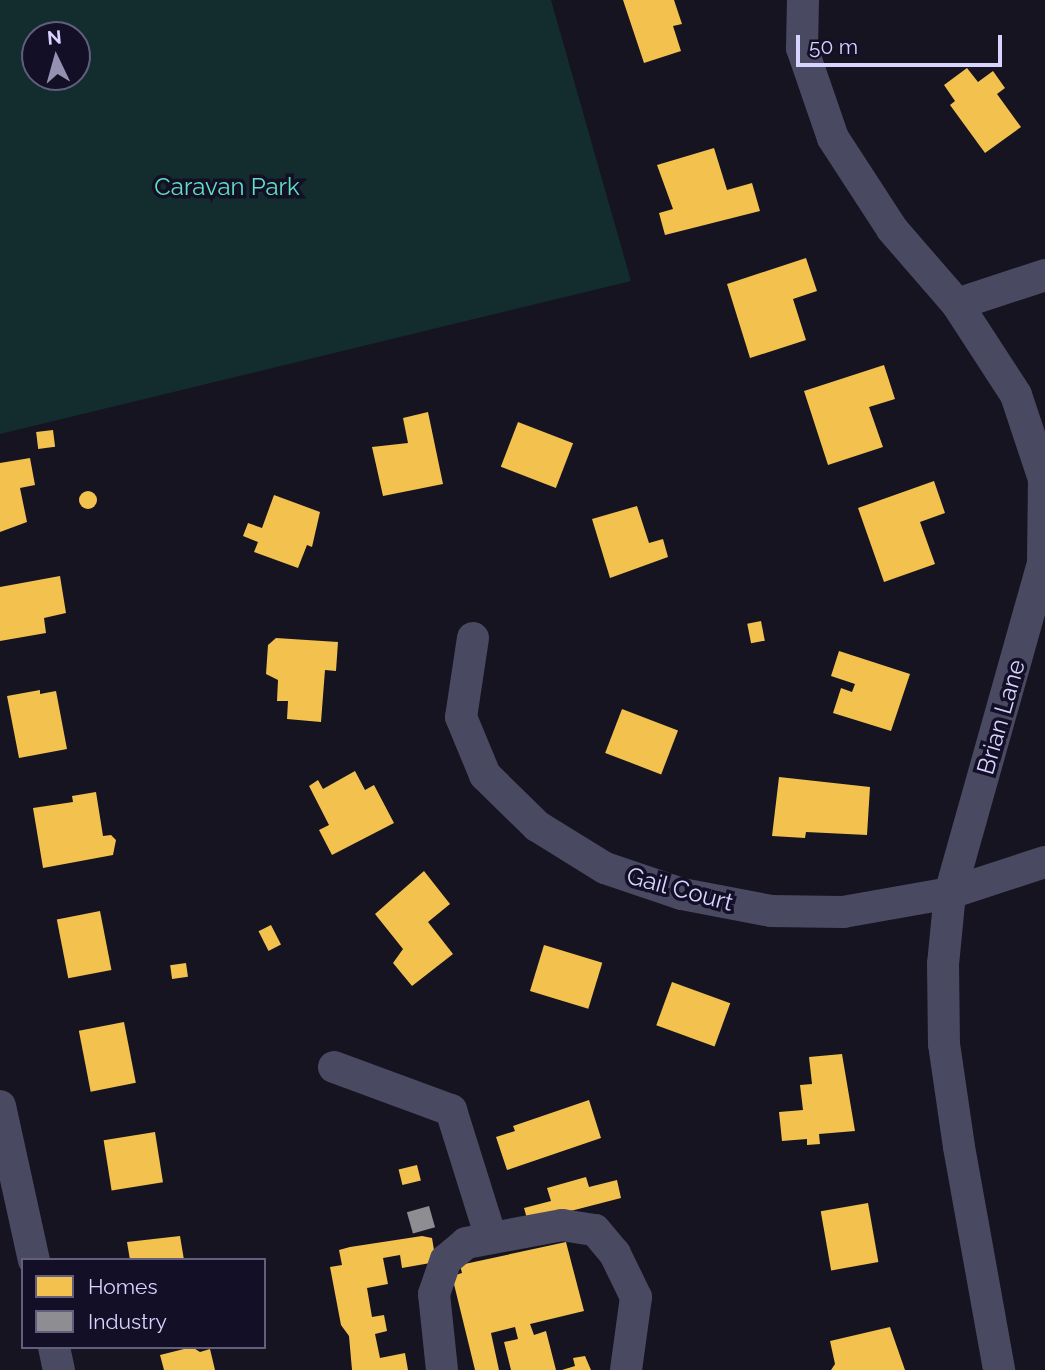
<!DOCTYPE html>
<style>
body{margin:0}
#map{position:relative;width:1045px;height:1370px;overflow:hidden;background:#161421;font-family:Raleway,sans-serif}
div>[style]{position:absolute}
.green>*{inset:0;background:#132c2d}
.homes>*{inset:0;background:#f2c14e;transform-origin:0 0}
.round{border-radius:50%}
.industry>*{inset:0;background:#8d8d92;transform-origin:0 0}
.minor>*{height:32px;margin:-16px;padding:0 16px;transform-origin:16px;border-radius:16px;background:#4a4962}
span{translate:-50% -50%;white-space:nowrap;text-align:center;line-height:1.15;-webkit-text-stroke:7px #130f26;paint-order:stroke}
.park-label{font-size:24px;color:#5fe0c0}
.street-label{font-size:24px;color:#d9d4ff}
.legend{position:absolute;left:21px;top:1258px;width:245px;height:91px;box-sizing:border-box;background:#130f26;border:2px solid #625e7d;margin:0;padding:9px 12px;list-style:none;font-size:21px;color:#d9d4ff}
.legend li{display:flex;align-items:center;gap:14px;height:35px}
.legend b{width:35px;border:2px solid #625e7d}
.north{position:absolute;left:21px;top:21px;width:70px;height:70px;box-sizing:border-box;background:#130f26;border:2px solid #625e7d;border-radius:50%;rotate:355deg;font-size:19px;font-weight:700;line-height:28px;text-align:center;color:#d9d4ff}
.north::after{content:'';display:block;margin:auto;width:24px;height:32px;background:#9591b1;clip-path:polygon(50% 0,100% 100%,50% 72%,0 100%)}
.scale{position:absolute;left:796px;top:35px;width:206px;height:32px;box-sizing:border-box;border:4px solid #d9d4ff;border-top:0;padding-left:9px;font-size:21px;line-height:24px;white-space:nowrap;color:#d9d4ff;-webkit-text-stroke:5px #130f26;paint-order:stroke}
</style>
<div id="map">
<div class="green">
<div style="clip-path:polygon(evenodd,0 0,551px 0,631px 281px,0 434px,0 0,35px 35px,77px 35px,77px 77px,35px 77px,35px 35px)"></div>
</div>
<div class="homes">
<div style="clip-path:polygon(623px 0,674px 0,682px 24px,673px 26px,681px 51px,644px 63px)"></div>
<div style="clip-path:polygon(967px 68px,978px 82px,993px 71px,1005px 88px,997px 94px,1021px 127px,985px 153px,950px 105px,955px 101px,944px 85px)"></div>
<div style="clip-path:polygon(714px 148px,727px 190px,752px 183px,760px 211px,665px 235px,659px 213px,673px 209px,657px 165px)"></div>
<div style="clip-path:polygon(806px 258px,817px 291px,793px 299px,806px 340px,750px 358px,727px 284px)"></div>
<div style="clip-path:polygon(884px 365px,895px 399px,869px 407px,883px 447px,828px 465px,804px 391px)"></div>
<div style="clip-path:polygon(428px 412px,443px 484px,383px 496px,372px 447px,408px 443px,403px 418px)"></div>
<div style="left:518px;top:422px;width:59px;height:48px;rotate:21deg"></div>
<div style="left:53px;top:430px;width:17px;height:17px;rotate:83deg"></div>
<div style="clip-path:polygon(30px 458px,35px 485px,20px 488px,27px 522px,0 532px,0 463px)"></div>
<div style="clip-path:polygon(934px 481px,945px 513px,920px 522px,935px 564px,884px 582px,858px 508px)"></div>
<div class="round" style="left:79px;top:491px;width:18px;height:18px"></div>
<div style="clip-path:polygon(274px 495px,320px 512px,312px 547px,307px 545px,298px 568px,254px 552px,258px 542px,243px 536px,248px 523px,262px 528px)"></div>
<div style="clip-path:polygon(637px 506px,649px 543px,663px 539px,668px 557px,610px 578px,592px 519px)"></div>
<div style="clip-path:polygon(60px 576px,66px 613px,44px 618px,46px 633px,0 641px,0 587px)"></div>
<div style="left:761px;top:621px;width:20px;height:14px;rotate:79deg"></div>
<div style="clip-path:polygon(276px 638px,338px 642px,336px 671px,325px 670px,321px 722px,287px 719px,288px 701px,277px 701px,278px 680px,266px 674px,268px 645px)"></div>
<div style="clip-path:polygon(839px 651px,910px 674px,891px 731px,833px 713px,841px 688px,852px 692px,855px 684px,831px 676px)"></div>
<div style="clip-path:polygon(40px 690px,40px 694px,56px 691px,67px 749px,19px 758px,7px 696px)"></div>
<div style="left:622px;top:709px;width:60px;height:47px;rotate:21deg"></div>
<div style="clip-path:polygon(355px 771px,365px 790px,374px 785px,394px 823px,332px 855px,319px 830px,329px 825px,309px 786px,318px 780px,323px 789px)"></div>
<div style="clip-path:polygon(779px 777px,870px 787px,867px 835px,806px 832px,805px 838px,772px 836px)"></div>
<div style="clip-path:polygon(96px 792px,103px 836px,111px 835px,116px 840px,113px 855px,43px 868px,33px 808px,73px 802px,72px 796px)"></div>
<div style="clip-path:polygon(424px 871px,450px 904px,428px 922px,453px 954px,412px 986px,393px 963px,403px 949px,375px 914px)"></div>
<div style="left:100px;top:911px;width:60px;height:44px;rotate:79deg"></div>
<div style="left:271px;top:925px;width:22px;height:14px;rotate:63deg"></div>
<div style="left:544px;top:945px;width:61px;height:48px;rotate:17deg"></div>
<div style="left:186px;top:963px;width:14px;height:16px;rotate:82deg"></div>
<div style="left:672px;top:982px;width:62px;height:46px;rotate:20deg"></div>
<div style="left:124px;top:1022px;width:62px;height:46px;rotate:79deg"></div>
<div style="clip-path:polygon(842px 1054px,855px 1131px,819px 1134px,820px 1144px,807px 1145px,807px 1139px,782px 1141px,779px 1112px,803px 1110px,800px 1085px,812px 1084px,809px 1057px)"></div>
<div style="clip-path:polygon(589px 1100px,601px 1138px,507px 1170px,496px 1137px,515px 1131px,513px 1126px)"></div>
<div style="left:155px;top:1132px;width:51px;height:52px;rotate:81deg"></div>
<div style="left:417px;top:1165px;width:16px;height:19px;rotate:76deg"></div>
<div style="clip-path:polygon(586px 1177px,589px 1187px,617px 1180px,621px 1198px,528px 1222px,524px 1208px,551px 1201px,547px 1188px)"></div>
<div style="left:868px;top:1203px;width:60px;height:48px;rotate:80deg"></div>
<div style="clip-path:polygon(180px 1236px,184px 1260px,130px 1260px,127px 1242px)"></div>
<div style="clip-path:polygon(422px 1236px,432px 1238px,436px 1262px,402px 1268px,400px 1255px,383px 1258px,388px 1284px,367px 1288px,372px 1317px,384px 1315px,387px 1331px,375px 1334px,380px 1358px,405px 1353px,408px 1370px,352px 1370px,349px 1336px,341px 1325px,330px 1267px,342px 1265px,339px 1250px,350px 1247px)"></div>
<div style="clip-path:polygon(566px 1242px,584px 1311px,530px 1324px,534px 1335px,546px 1331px,556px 1370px,511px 1370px,504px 1342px,518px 1339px,515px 1327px,491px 1333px,499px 1370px,475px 1370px,452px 1276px,462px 1273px,460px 1265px)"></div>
<div style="clip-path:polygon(890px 1327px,905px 1370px,831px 1370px,835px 1364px,830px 1341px)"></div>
<div style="clip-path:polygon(192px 1347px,200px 1352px,210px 1349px,215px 1370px,164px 1370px,160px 1355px)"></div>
<div style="clip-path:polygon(585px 1356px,591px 1370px,562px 1370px,575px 1366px,573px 1358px)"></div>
</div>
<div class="industry">
<div style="left:429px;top:1206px;width:22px;height:23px;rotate:74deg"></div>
</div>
<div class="minor">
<div style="left:803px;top:0;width:48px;rotate:91.2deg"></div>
<div style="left:802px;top:48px;width:95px;rotate:71deg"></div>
<div style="left:833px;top:138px;width:108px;rotate:57deg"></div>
<div style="left:892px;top:229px;width:99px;rotate:49.1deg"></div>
<div style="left:957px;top:304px;width:108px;rotate:57deg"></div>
<div style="left:1016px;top:395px;width:89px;rotate:71.6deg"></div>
<div style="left:1044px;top:479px;width:84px;rotate:90.7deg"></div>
<div style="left:1043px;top:563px;width:343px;rotate:105.7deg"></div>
<div style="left:950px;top:893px;width:71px;rotate:95.6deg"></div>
<div style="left:943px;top:964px;width:80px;rotate:89.3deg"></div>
<div style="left:944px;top:1044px;width:104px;rotate:81.7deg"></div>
<div style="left:959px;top:1147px;width:227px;rotate:79.8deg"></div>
<div style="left:957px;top:304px;width:93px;rotate:-18.2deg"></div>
<div style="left:473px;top:638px;width:80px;rotate:98.6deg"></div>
<div style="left:461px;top:717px;width:63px;rotate:67.5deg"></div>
<div style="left:485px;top:775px;width:73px;rotate:44.4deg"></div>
<div style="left:537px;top:826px;width:80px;rotate:31.7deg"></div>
<div style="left:605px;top:868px;width:81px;rotate:18.7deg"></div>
<div style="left:682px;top:894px;width:91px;rotate:10.8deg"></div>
<div style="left:771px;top:911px;width:72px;rotate:0.8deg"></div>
<div style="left:843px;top:912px;width:109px;rotate:-10.1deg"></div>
<div style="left:950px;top:893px;width:100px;rotate:-18.1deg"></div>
<div style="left:334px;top:1067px;width:125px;rotate:20.2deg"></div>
<div style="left:451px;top:1110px;width:134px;rotate:72.6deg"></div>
<div style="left:0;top:1106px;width:158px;rotate:77.6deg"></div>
<div style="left:54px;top:1347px;width:24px;rotate:78deg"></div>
<div style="left:442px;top:1370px;width:76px;rotate:-96deg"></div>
<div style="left:434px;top:1294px;width:36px;rotate:-71deg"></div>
<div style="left:446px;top:1260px;width:26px;rotate:-40deg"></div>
<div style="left:466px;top:1243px;width:98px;rotate:-10.6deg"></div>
<div style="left:562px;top:1225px;width:33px;rotate:9deg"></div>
<div style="left:595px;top:1230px;width:31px;rotate:50deg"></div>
<div style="left:615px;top:1254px;width:48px;rotate:64deg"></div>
<div style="left:636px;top:1297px;width:74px;rotate:97.8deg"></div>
</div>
<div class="park-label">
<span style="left:227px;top:187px">Caravan Park</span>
</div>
<div class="street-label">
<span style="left:1001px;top:717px;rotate:-74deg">Brian Lane</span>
<span style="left:680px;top:889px;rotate:15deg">Gail Court</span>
</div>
<ul class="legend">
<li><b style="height:19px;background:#f2c14e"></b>Homes</li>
<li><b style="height:19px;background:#8d8d92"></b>Industry</li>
</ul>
<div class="north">N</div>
<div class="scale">50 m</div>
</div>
